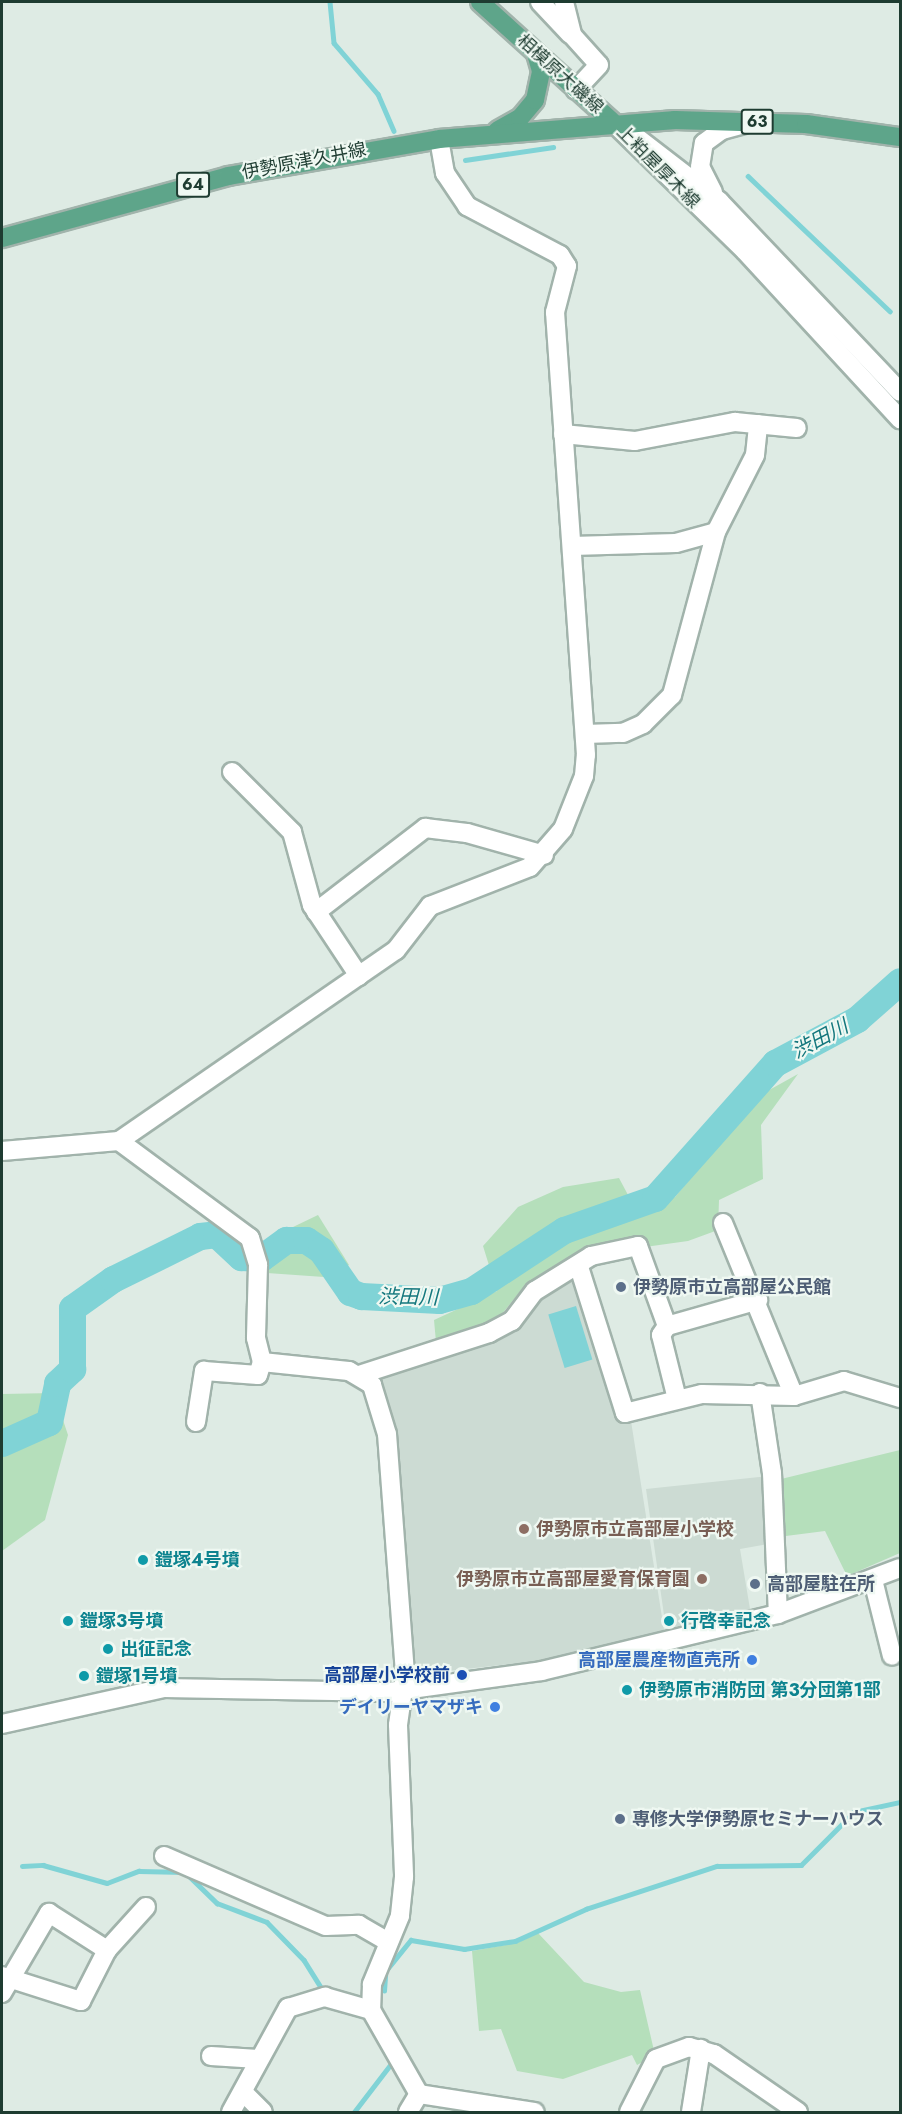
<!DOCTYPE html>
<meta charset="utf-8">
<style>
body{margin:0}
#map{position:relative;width:902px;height:2114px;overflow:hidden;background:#deebe4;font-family:Jost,"Noto Sans JP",sans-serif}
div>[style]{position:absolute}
.built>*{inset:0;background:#ccdbd3}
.green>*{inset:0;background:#b5dfbb}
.water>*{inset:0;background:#80d3d6;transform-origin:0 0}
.stream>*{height:4.5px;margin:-2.25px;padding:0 2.25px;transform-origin:2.25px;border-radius:2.25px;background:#80d3d6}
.river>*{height:27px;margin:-13.5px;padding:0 13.5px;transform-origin:13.5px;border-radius:13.5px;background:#80d3d6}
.roads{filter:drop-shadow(2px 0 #a1b3ab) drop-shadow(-2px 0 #a1b3ab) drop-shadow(0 2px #a1b3ab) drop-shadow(0 -2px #a1b3ab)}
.minor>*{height:18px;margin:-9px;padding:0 9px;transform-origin:9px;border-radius:9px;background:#fff}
.tertiary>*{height:18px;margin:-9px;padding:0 9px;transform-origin:9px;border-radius:9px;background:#fff}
.secondary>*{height:18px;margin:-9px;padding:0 9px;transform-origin:9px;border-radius:9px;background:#fff}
.primary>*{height:18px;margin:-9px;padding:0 9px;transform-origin:9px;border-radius:9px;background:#5ea58a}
.dots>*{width:16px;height:16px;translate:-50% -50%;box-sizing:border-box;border:3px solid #eff8f2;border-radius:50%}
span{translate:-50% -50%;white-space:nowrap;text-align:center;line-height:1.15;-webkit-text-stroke:4.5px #eff8f2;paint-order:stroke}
.shield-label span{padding:2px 4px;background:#eff8f2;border:2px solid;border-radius:4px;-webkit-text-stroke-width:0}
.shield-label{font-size:16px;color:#1e3c31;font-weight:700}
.street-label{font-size:18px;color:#1e3c31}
.service-label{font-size:18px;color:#4e5e75;font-weight:700}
.left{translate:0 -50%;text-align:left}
.education-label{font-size:18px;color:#785e54;font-weight:700}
.right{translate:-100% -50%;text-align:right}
.culture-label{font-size:18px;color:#0d838f;font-weight:700}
.shop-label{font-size:18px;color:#366cbe;font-weight:700}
.transit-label{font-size:18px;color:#164399;font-weight:700}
.water-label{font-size:20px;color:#14777d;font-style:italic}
.frame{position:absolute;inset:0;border:3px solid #1e3c31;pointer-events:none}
</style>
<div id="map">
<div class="built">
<div style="clip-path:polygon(576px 1273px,631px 1421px,664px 1630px,545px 1660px,421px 1674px,412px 1667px,376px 1377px,495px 1338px,530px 1300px)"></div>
<div style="clip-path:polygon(768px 1476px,768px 1544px,740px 1549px,750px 1609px,666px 1629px,646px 1489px)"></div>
</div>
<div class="green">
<div style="clip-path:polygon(798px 1074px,761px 1125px,763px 1179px,719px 1200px,718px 1230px,688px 1241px,580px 1256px,522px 1289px,498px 1319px,436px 1342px,434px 1320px,497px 1291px,483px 1246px,518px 1207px,563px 1187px,619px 1178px,636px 1210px,675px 1197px,760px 1095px)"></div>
<div style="clip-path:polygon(318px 1215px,349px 1265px,324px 1277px,267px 1273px,266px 1240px)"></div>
<div style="clip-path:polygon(54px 1393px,68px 1435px,45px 1520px,2px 1551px,2px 1394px)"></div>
<div style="clip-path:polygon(900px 1450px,900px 1553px,847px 1576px,825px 1531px,778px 1537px,777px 1480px)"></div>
<div style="clip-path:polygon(538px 1933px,584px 1982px,621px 1992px,640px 1990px,655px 2055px,637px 2065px,632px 2055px,563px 2079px,517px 2071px,501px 2029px,479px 2031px,472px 1951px,517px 1943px)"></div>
</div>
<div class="water">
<div style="left:576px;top:1306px;width:56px;height:29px;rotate:73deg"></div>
</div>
<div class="stream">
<div style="left:330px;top:2px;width:41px;rotate:84.4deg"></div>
<div style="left:334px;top:43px;width:67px;rotate:49.2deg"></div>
<div style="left:378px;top:94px;width:40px;rotate:66.6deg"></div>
<div style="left:465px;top:160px;width:89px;rotate:-8.4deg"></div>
<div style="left:748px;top:176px;width:196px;rotate:43.6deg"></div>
<div style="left:22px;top:1866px;width:21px;rotate:-3deg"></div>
<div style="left:43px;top:1865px;width:66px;rotate:15.7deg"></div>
<div style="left:107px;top:1883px;width:34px;rotate:-21deg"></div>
<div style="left:139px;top:1871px;width:46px;rotate:1.2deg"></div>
<div style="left:185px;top:1872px;width:45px;rotate:44.1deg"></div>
<div style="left:217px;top:1903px;width:53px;rotate:20.8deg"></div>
<div style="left:267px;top:1922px;width:53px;rotate:45.8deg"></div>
<div style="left:304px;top:1960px;width:31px;rotate:58deg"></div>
<div style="left:388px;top:1968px;width:36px;rotate:-51deg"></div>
<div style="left:411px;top:1940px;width:54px;rotate:9.6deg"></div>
<div style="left:464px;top:1949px;width:52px;rotate:-8.9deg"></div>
<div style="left:515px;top:1941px;width:78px;rotate:-24.3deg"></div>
<div style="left:586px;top:1909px;width:138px;rotate:-18.2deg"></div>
<div style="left:717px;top:1866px;width:84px;rotate:-0.7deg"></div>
<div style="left:801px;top:1865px;width:75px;rotate:-45deg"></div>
<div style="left:854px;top:1812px;width:47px;rotate:-12.3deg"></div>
<div style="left:384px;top:1991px;width:16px;rotate:-86deg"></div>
<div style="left:354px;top:2112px;width:59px;rotate:-52.5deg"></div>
</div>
<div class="river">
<div style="left:2px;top:1443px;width:51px;rotate:-24.1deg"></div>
<div style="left:49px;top:1422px;width:40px;rotate:-78deg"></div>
<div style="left:57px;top:1383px;width:21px;rotate:-43deg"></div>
<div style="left:72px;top:1369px;width:61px;rotate:-90deg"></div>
<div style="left:72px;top:1308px;width:50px;rotate:-35.3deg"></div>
<div style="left:113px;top:1279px;width:97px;rotate:-26.3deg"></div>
<div style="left:200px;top:1236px;width:16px;rotate:-7deg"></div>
<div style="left:216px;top:1234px;width:34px;rotate:43deg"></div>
<div style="left:241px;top:1257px;width:20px;rotate:3deg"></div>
<div style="left:261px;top:1258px;width:31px;rotate:-36deg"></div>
<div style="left:286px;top:1240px;width:20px"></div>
<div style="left:306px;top:1240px;width:18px;rotate:34deg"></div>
<div style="left:321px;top:1250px;width:51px;rotate:55.4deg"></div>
<div style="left:350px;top:1292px;width:12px;rotate:20deg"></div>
<div style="left:361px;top:1296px;width:78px;rotate:2.9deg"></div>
<div style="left:439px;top:1300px;width:33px;rotate:-16deg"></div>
<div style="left:471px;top:1291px;width:111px;rotate:-33.3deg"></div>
<div style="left:564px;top:1230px;width:96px;rotate:-19.4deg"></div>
<div style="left:655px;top:1198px;width:181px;rotate:-48.4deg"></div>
<div style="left:775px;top:1063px;width:93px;rotate:-28.2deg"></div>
<div style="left:857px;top:1019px;width:57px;rotate:-41.5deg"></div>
</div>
<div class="roads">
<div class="minor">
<div style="left:540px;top:2px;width:44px;rotate:46.8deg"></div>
<div style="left:564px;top:2px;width:34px;rotate:76deg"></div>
<div style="left:572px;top:35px;width:40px;rotate:48deg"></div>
<div style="left:599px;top:65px;width:34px;rotate:133deg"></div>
<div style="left:563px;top:434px;width:72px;rotate:5.6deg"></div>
<div style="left:635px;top:441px;width:102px;rotate:-10.8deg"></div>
<div style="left:735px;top:422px;width:62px;rotate:5.5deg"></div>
<div style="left:572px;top:546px;width:104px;rotate:-1.7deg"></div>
<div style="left:676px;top:543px;width:41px;rotate:-15.4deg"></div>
<div style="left:716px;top:532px;width:86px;rotate:-63.1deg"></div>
<div style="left:755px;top:455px;width:31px;rotate:-84deg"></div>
<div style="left:585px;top:734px;width:38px;rotate:-2deg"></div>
<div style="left:623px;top:733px;width:22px;rotate:-24deg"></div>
<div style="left:643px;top:724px;width:41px;rotate:-45deg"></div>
<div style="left:672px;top:695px;width:169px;rotate:-74.9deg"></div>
<div style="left:232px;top:772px;width:85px;rotate:45deg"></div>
<div style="left:292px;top:832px;width:76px;rotate:74.7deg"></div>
<div style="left:312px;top:905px;width:85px;rotate:56.5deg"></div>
<div style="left:316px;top:912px;width:138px;rotate:-37.6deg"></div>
<div style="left:425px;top:828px;width:42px;rotate:6.8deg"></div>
<div style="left:467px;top:833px;width:80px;rotate:15.9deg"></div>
<div style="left:119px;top:1141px;width:336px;rotate:-34.6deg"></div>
<div style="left:396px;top:950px;width:56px;rotate:-52.3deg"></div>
<div style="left:430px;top:906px;width:107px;rotate:-21.3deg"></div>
<div style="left:530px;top:867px;width:50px;rotate:-49deg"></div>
<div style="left:563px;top:829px;width:57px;rotate:-68.4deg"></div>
<div style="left:584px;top:776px;width:21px;rotate:-85deg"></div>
<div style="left:586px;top:755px;width:444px;rotate:-94deg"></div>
<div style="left:2px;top:1151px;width:117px;rotate:-4.9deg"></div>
<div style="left:119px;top:1141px;width:163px;rotate:36.5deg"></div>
<div style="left:250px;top:1238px;width:28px;rotate:73deg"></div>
<div style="left:258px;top:1265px;width:73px;rotate:91.6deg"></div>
<div style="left:256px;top:1338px;width:25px;rotate:76deg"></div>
<div style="left:262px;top:1362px;width:87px;rotate:5.9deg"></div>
<div style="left:349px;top:1371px;width:27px;rotate:31deg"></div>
<div style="left:372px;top:1385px;width:51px;rotate:73deg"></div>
<div style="left:387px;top:1434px;width:242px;rotate:85.7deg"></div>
<div style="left:405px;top:1675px;width:50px;rotate:98deg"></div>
<div style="left:398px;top:1725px;width:152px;rotate:87.7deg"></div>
<div style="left:404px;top:1877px;width:39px;rotate:96deg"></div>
<div style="left:400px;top:1916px;width:74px;rotate:112.4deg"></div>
<div style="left:372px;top:1984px;width:26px;rotate:92deg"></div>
<div style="left:371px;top:2010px;width:97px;rotate:60.3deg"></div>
<div style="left:419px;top:2094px;width:117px;rotate:8.8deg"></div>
<div style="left:723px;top:1223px;width:187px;rotate:67.7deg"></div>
<div style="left:794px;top:1396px;width:52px;rotate:-16.7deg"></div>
<div style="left:844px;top:1381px;width:59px;rotate:16.9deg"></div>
<div style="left:579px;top:1267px;width:153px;rotate:72.5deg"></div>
<div style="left:625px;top:1413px;width:79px;rotate:-13.9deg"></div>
<div style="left:702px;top:1394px;width:92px;rotate:1.2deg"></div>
<div style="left:359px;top:1375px;width:137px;rotate:-17.9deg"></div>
<div style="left:489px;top:1333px;width:26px;rotate:-28deg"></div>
<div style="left:512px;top:1321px;width:38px;rotate:-53deg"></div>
<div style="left:535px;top:1291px;width:66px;rotate:-32deg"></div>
<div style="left:591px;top:1256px;width:48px;rotate:-12deg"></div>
<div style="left:638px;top:1246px;width:85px;rotate:70.1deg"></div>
<div style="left:760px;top:1393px;width:81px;rotate:81.5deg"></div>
<div style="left:772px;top:1473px;width:141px;rotate:87.6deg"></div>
<div style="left:677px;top:1399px;width:66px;rotate:-104deg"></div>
<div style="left:661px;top:1335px;width:11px;rotate:-56deg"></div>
<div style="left:667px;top:1326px;width:95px;rotate:-15.9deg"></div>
<div style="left:196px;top:1422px;width:52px;rotate:-81.1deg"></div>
<div style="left:204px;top:1371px;width:54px;rotate:4.2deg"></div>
<div style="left:258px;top:1375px;width:14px;rotate:-73deg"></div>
<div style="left:873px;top:1580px;width:78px;rotate:76deg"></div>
<div style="left:164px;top:1856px;width:176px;rotate:23.4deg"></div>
<div style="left:326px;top:1926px;width:33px;rotate:-2deg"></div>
<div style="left:359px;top:1925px;width:34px;rotate:30deg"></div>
<div style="left:2px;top:1976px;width:83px;rotate:17.6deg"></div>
<div style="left:81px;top:2001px;width:57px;rotate:-63deg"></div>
<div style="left:107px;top:1950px;width:58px;rotate:-47.8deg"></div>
<div style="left:2px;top:1993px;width:93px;rotate:-59.6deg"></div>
<div style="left:49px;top:1913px;width:69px;rotate:32.5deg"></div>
<div style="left:211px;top:2056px;width:47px;rotate:3.7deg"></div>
<div style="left:243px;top:2092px;width:28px;rotate:45deg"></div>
<div style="left:231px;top:2112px;width:119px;rotate:-61.3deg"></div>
<div style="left:288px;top:2008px;width:39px;rotate:-17deg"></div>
<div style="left:325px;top:1997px;width:48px;rotate:15.8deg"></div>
<div style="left:408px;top:2112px;width:21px;rotate:-59deg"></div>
<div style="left:629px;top:2112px;width:59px;rotate:-63deg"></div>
<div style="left:656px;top:2059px;width:35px;rotate:-20deg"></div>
<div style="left:689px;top:2047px;width:26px;rotate:16deg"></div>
<div style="left:714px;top:2054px;width:102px;rotate:34.6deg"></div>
<div style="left:691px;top:2112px;width:64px;rotate:-81deg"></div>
</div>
<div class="tertiary">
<div style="left:439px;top:139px;width:35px;rotate:80deg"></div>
<div style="left:445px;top:173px;width:40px;rotate:56deg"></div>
<div style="left:467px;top:206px;width:105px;rotate:27.8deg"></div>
<div style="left:560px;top:255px;width:13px;rotate:58deg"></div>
<div style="left:567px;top:266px;width:48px;rotate:104.6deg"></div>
<div style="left:2px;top:1724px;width:166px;rotate:-12.5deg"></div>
<div style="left:164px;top:1688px;width:225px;rotate:1deg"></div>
<div style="left:389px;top:1692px;width:154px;rotate:-7.8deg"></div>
<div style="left:542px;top:1671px;width:243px;rotate:-13.6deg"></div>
<div style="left:778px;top:1614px;width:130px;rotate:-20.7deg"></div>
</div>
<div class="secondary">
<div style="left:614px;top:123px;width:183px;rotate:44.3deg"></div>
<div style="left:745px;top:251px;width:229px;rotate:47.3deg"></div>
<div style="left:626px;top:129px;width:118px;rotate:37.7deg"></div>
<div style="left:719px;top:201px;width:263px;rotate:46.5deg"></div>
<div style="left:713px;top:192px;width:28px;rotate:-117deg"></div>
<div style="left:700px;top:167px;width:24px;rotate:-81deg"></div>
<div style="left:704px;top:143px;width:22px;rotate:-36deg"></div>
<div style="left:722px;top:130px;width:23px;rotate:-15deg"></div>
</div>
<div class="primary">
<div style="left:480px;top:2px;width:181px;rotate:42.1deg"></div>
<div style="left:498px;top:130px;width:25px;rotate:-29deg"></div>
<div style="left:520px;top:118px;width:23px;rotate:-50deg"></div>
<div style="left:535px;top:100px;width:30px;rotate:-78deg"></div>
<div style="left:541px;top:71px;width:19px;rotate:-106deg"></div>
<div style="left:2px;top:238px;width:234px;rotate:-15.3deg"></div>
<div style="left:228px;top:176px;width:214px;rotate:-9.9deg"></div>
<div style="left:439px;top:139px;width:237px;rotate:-4.6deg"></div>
<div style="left:675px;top:120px;width:131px;rotate:1.7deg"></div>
<div style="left:806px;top:124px;width:95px;rotate:7.9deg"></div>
</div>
</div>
<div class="dots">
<div style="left:621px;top:1287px;background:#5c6f8a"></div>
<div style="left:524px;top:1529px;background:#8d6e63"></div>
<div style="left:143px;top:1560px;background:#0f9aa8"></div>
<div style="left:702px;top:1579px;background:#8d6e63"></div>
<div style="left:755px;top:1584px;background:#5c6f8a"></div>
<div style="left:68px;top:1621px;background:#0f9aa8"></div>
<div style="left:669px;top:1621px;background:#0f9aa8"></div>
<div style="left:108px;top:1649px;background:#0f9aa8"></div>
<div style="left:752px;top:1660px;background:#3f7fe0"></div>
<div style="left:462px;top:1675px;background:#1a4fb4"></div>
<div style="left:84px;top:1676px;background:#0f9aa8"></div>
<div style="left:627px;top:1690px;background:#0f9aa8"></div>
<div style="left:495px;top:1707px;background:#3f7fe0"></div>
<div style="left:620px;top:1819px;background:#5c6f8a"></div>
</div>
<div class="shield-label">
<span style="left:757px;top:122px">63</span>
<span style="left:193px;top:185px">64</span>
</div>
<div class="street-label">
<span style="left:560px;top:74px;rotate:42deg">相模原大磯線</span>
<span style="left:304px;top:161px;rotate:-11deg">伊勢原津久井線</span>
<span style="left:658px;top:167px;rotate:45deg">上粕屋厚木線</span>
</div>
<div class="service-label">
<span class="left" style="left:633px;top:1287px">伊勢原市立高部屋公民館</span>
<span class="left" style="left:767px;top:1584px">高部屋駐在所</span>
<span class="left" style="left:632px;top:1819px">専修大学伊勢原セミナーハウス</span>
</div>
<div class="education-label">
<span class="left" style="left:536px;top:1529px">伊勢原市立高部屋小学校</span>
<span class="right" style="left:690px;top:1579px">伊勢原市立高部屋愛育保育園</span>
</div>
<div class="culture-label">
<span class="left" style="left:155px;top:1560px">鎧塚4号墳</span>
<span class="left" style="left:80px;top:1621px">鎧塚3号墳</span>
<span class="left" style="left:681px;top:1621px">行啓幸記念</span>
<span class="left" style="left:120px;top:1649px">出征記念</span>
<span class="left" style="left:96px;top:1676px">鎧塚1号墳</span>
<span class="left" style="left:639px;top:1690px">伊勢原市消防団 第3分団第1部</span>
</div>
<div class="shop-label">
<span class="right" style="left:740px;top:1660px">高部屋農産物直売所</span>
<span class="right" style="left:483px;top:1707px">デイリーヤマザキ</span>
</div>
<div class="transit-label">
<span class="right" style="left:450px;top:1675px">高部屋小学校前</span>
</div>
<div class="water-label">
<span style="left:820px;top:1039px;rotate:-28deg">渋田川</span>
<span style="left:408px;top:1297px;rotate:1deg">渋田川</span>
</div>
<div class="frame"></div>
</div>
